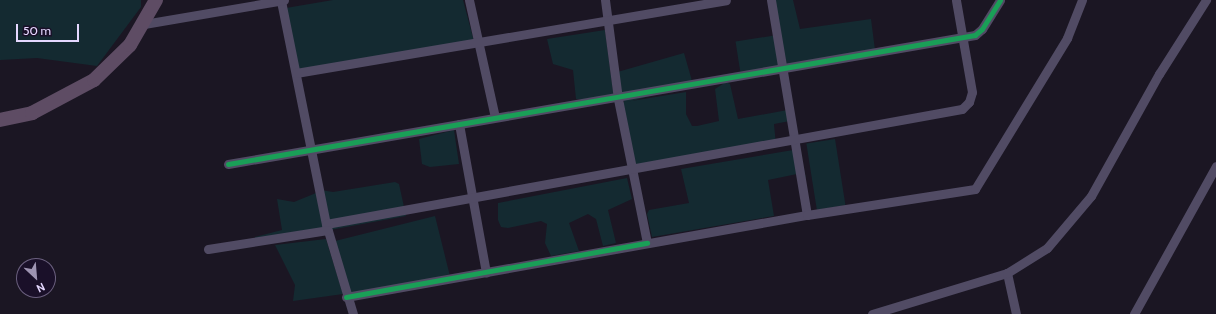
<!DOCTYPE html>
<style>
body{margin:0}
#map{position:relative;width:1216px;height:314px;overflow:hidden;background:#1b1623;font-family:Cabin,sans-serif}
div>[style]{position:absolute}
.green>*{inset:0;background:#142a31;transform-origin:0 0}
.minor>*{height:9px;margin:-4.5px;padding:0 4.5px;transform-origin:4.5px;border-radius:4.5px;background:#514b64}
.trunk>*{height:14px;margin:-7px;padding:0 7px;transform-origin:7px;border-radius:7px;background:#5e4c64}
.cycleway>*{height:5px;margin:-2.5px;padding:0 2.5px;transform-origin:2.5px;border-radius:2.5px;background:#1a9f57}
span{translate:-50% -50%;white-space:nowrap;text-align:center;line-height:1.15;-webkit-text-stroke:3px #1a1029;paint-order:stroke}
.north{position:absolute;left:16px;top:258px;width:40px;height:40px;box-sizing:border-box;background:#1a1029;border:1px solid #6b607f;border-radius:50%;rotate:154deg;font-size:11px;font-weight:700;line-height:16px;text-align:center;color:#e5d8ff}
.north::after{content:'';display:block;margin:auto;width:14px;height:18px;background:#9e94b2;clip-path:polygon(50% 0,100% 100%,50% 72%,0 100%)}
.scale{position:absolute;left:16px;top:24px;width:63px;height:18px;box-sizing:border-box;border:2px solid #e5d8ff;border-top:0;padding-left:5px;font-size:12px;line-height:14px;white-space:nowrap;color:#e5d8ff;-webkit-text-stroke:3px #1a1029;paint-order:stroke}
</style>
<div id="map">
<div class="green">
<div style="clip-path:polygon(0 0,141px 0,141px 7px,97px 66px,37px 58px,0 60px)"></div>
<div style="clip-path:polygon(333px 0,463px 0,475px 45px,294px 71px,280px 9px)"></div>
<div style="clip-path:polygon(773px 0,793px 0,800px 29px,871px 19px,875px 50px,786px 66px)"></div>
<div style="clip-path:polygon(605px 30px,614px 99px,576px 99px,573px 70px,553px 64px,547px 39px)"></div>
<div style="left:777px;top:35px;width:31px;height:42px;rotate:81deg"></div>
<div style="left:684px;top:53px;width:32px;height:71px;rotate:74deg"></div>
<div style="clip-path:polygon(726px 82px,730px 84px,738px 119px,793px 109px,795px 120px,774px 124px,776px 145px,632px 172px,619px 103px,686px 92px,686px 114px,692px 126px,697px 126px,719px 121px,715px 89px)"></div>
<div style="clip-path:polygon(454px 130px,459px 164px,430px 167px,422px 164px,419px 139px)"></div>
<div style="left:835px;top:139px;width:67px;height:29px;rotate:81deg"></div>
<div style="clip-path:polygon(799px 149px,806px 178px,797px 174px,768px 180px,774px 216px,652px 237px,647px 214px,649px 210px,689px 203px,681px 169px)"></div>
<div style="clip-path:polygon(627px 178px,632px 199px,608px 210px,616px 243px,603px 246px,596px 219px,588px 214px,569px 223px,579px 251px,551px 256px,545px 243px,547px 224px,541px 221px,508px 228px,501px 227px,498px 220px,498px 203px)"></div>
<div style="clip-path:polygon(395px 182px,399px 184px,406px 216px,330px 230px,321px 190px,333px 192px)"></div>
<div style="clip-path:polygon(316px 193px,325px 231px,253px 245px,255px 237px,282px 230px,277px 199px,294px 202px)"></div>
<div style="left:435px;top:216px;width:60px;height:104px;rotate:76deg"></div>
<div style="clip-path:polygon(326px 239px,343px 294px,293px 301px,295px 285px,275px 245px)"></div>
</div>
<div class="minor">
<div style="left:469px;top:0;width:120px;rotate:77.5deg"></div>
<div style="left:605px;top:0;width:100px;rotate:82.5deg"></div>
<div style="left:618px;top:99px;width:147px;rotate:78.6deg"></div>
<div style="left:771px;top:0;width:218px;rotate:80.5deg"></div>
<div style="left:281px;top:1px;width:227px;rotate:78.6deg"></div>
<div style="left:326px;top:224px;width:94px;rotate:73.3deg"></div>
<div style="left:144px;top:24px;width:142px;rotate:-9.7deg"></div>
<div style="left:296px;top:73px;width:436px;rotate:-9.6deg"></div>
<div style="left:459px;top:124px;width:151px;rotate:79.7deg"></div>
<div style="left:228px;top:164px;width:758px;rotate:-9.8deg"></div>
<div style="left:975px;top:35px;width:9px;rotate:-41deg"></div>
<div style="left:982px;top:29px;width:34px;rotate:-58deg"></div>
<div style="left:326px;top:224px;width:646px;rotate:-10.25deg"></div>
<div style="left:962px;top:109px;width:10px;rotate:-45deg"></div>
<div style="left:969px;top:102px;width:10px;rotate:-73deg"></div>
<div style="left:972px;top:92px;width:93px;rotate:-99.9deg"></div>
<div style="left:208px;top:249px;width:121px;rotate:-9deg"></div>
<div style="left:1007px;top:273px;width:42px;rotate:77.6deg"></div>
<div style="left:346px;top:297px;width:468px;rotate:-10.1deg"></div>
<div style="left:807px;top:215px;width:170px;rotate:-8.8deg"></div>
<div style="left:975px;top:189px;width:177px;rotate:-58.6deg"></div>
<div style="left:1067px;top:38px;width:41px;rotate:-68.5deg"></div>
<div style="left:872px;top:314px;width:141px;rotate:-16.9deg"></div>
<div style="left:1007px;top:273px;width:47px;rotate:-32deg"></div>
<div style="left:1047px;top:248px;width:68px;rotate:-49.8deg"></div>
<div style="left:1091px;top:196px;width:140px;rotate:-60.9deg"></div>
<div style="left:1159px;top:74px;width:88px;rotate:-57.6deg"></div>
<div style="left:1134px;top:314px;width:169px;rotate:-61deg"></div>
</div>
<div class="trunk">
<div style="left:0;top:120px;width:33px;rotate:-12deg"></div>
<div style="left:32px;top:113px;width:70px;rotate:-28deg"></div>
<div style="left:94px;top:80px;width:50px;rotate:-44.2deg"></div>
<div style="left:130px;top:45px;width:52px;rotate:-60deg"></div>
</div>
<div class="cycleway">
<div style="left:228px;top:164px;width:758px;rotate:-9.8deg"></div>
<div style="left:975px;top:35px;width:9px;rotate:-41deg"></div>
<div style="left:982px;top:29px;width:34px;rotate:-58deg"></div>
<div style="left:346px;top:297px;width:306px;rotate:-10.2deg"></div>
</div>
<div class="north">N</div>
<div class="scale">50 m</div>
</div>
